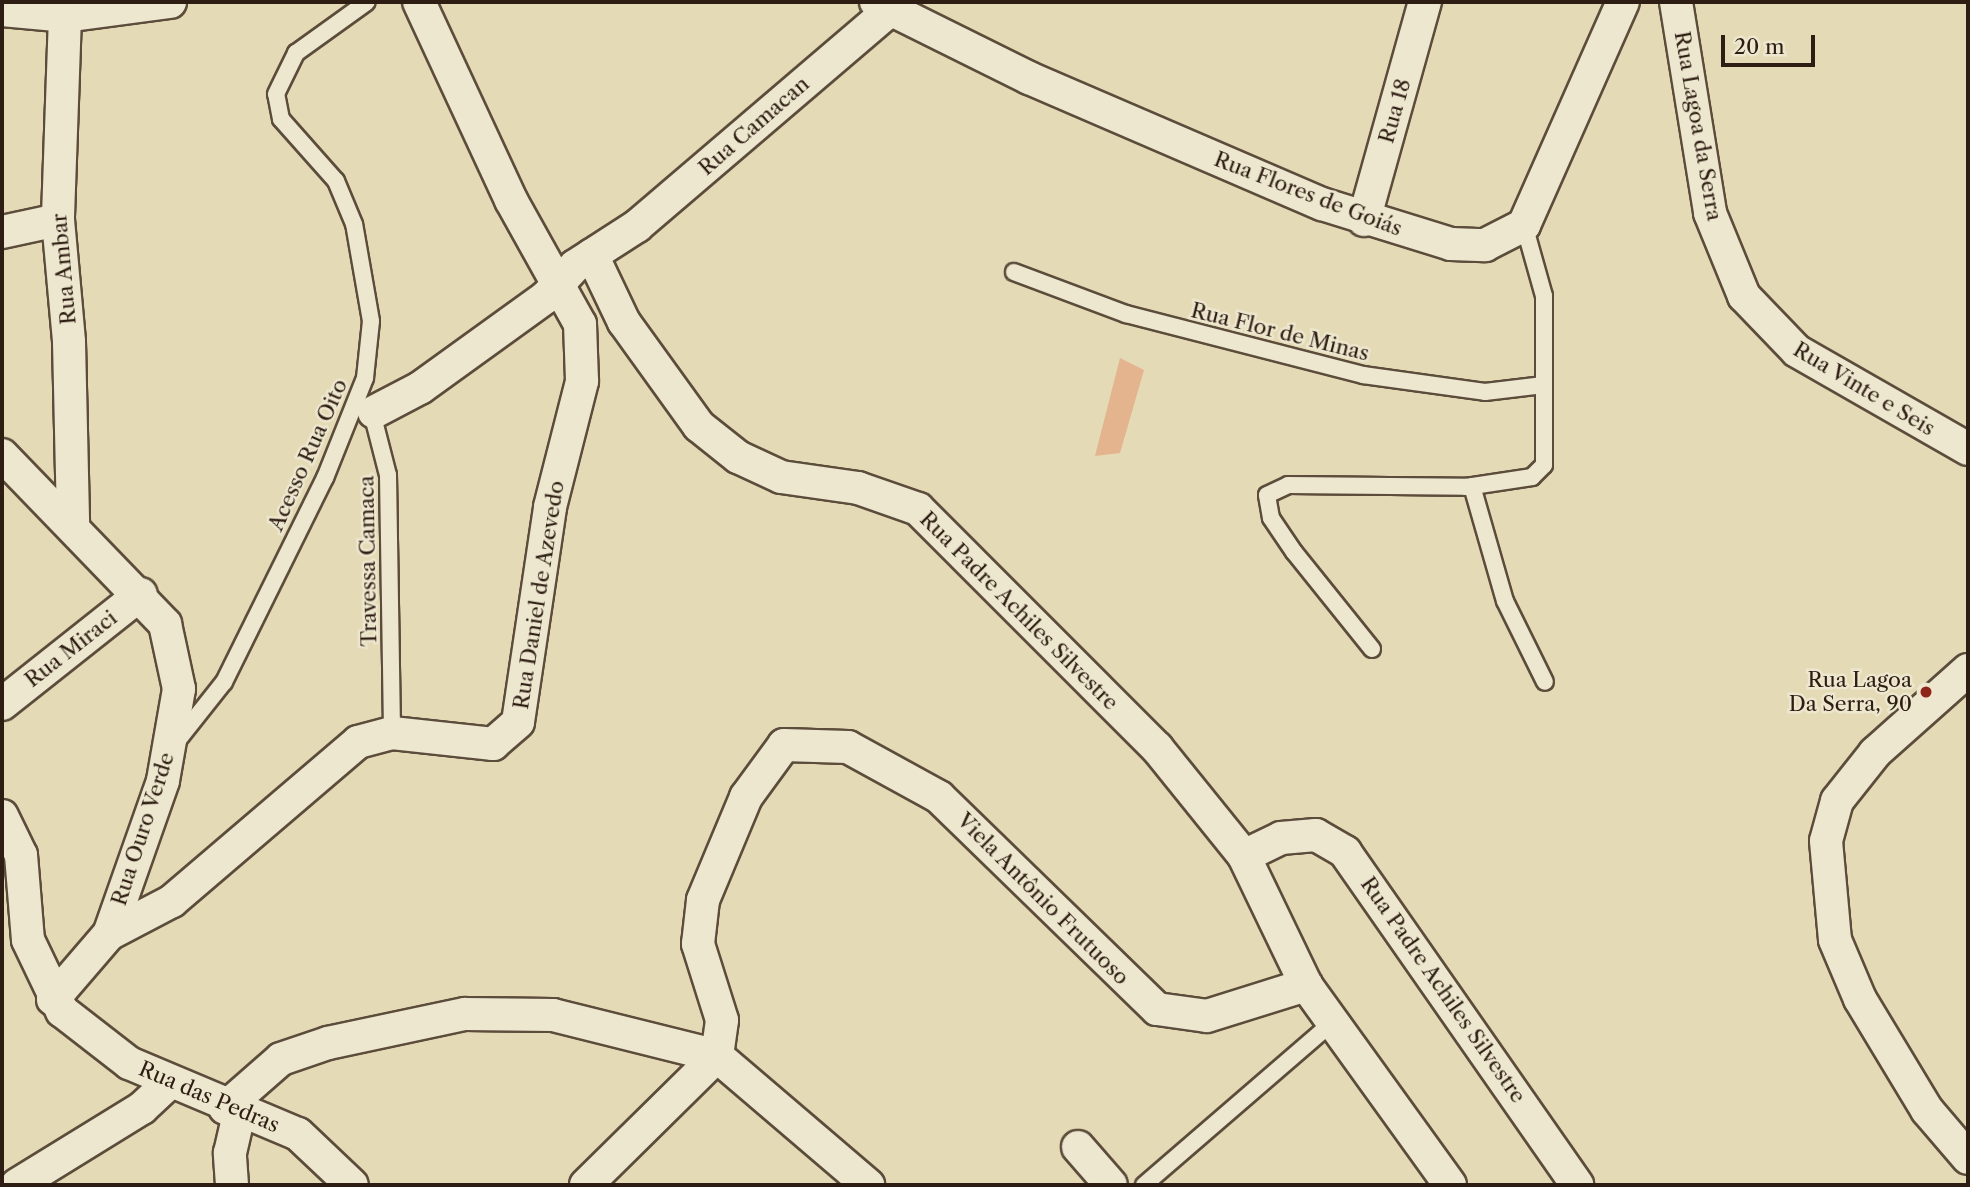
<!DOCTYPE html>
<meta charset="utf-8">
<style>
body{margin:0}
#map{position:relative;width:1970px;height:1187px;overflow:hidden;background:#e4dab5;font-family:"Libre Caslon Text",serif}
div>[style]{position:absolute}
.building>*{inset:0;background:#e3b48e}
.roads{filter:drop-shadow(2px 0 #5c4c3b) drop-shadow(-2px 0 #5c4c3b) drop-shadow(0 2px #5c4c3b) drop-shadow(0 -2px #5c4c3b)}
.service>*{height:16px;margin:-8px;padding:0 8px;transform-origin:8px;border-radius:8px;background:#ede7cf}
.minor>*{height:32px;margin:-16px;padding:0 16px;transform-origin:16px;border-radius:16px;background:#ede7cf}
.dots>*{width:19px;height:19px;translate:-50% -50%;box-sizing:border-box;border:4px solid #ede7cf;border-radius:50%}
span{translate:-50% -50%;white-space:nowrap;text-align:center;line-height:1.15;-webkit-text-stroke:5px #ede7cf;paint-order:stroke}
.street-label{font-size:21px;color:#2e1d12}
.poi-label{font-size:21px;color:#2e1d12}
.right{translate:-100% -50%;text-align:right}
.frame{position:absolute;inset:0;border:4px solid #2e1d12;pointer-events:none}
.scale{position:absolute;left:1721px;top:35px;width:94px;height:32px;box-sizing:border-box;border:4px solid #2e1d12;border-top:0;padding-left:9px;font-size:21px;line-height:24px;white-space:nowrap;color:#2e1d12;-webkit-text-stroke:5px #ede7cf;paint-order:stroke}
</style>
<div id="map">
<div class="building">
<div style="clip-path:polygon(1120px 358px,1144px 370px,1120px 453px,1095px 456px)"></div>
</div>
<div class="roads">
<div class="service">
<div style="left:1014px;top:272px;width:120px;rotate:20.6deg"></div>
<div style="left:1126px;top:314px;width:245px;rotate:14.4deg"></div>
<div style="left:1363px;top:375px;width:123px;rotate:7.9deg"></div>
<div style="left:1485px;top:392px;width:59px;rotate:-6.8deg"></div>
<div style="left:371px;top:409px;width:68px;rotate:75.6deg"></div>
<div style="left:388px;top:475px;width:258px;rotate:89.1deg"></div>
<div style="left:1472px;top:486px;width:120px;rotate:74deg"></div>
<div style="left:1505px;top:601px;width:90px;rotate:63.7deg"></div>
<div style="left:1372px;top:649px;width:124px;rotate:-128.8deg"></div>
<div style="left:1294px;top:552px;width:41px;rotate:-124.1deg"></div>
<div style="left:1271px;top:518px;width:23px;rotate:-100deg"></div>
<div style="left:1267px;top:495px;width:23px;rotate:-25deg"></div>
<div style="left:1288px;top:485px;width:178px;rotate:0.6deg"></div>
<div style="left:1466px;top:487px;width:67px;rotate:-8.6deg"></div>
<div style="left:1532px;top:477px;width:17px;rotate:-45deg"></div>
<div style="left:1544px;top:465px;width:169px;rotate:-90deg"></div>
<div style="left:1544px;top:296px;width:74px;rotate:-105.7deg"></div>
<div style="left:174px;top:745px;width:80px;rotate:-51.6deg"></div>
<div style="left:224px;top:682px;width:228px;rotate:-63.7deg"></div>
<div style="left:325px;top:478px;width:108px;rotate:-68.2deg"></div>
<div style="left:365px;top:378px;width:57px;rotate:-84deg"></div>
<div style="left:371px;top:321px;width:98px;rotate:-99.9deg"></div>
<div style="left:354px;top:224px;width:47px;rotate:-112.7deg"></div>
<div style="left:336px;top:181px;width:83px;rotate:-131.6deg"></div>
<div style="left:281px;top:119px;width:25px;rotate:-101deg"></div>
<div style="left:276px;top:94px;width:46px;rotate:-64deg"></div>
<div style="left:296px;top:53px;width:87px;rotate:-35.7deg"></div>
<div style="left:1144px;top:1185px;width:248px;rotate:-40.8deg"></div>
</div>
<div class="minor">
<div style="left:876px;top:2px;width:171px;rotate:26.4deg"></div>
<div style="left:1029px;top:78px;width:319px;rotate:23.3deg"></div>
<div style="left:1322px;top:204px;width:135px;rotate:17.2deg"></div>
<div style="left:1451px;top:244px;width:34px;rotate:2deg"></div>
<div style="left:1485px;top:245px;width:44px;rotate:-27.1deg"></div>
<div style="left:1524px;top:225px;width:244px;rotate:-66.1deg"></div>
<div style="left:1676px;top:2px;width:214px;rotate:80.8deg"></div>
<div style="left:1710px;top:213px;width:90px;rotate:67.7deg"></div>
<div style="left:1744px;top:296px;width:76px;rotate:46.1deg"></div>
<div style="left:1797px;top:351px;width:197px;rotate:29.8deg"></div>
<div style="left:2px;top:10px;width:63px;rotate:5.4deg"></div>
<div style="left:65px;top:16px;width:106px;rotate:-7.6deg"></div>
<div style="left:65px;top:16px;width:204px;rotate:92deg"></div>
<div style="left:58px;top:220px;width:122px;rotate:84.8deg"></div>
<div style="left:69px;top:342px;width:180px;rotate:88.7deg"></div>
<div style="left:1364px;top:220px;width:226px;rotate:-74.4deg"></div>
<div style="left:2px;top:232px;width:57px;rotate:-12.1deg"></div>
<div style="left:592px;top:255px;width:74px;rotate:64.5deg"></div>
<div style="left:624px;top:322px;width:128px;rotate:54.2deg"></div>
<div style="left:699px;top:426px;width:50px;rotate:38.5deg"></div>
<div style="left:738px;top:457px;width:47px;rotate:24.9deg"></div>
<div style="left:781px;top:477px;width:78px;rotate:8.1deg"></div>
<div style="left:858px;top:488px;width:64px;rotate:19.3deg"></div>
<div style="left:918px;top:509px;width:338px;rotate:45deg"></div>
<div style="left:1157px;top:748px;width:139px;rotate:51.1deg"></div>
<div style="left:1244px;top:856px;width:143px;rotate:64.3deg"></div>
<div style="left:1306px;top:985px;width:246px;rotate:54.2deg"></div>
<div style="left:374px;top:412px;width:52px;rotate:-27.6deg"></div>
<div style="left:420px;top:388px;width:155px;rotate:-35.8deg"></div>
<div style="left:546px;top:297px;width:42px;rotate:-46.9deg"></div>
<div style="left:575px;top:266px;width:74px;rotate:-32.8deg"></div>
<div style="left:637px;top:226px;width:334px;rotate:-40.5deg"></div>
<div style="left:2px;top:455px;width:235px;rotate:46deg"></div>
<div style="left:165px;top:624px;width:66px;rotate:77.8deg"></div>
<div style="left:179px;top:689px;width:93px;rotate:99.9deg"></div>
<div style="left:163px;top:781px;width:162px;rotate:109.4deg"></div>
<div style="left:109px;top:934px;width:86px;rotate:130.7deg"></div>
<div style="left:1968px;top:670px;width:125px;rotate:138.3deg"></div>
<div style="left:1875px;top:753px;width:61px;rotate:128.4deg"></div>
<div style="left:1837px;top:801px;width:41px;rotate:105.4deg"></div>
<div style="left:1826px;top:841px;width:99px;rotate:84.8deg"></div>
<div style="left:1835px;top:940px;width:64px;rotate:67deg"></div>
<div style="left:1860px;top:999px;width:130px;rotate:58.9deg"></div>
<div style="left:1927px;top:1110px;width:63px;rotate:49.5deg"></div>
<div style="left:2px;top:704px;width:177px;rotate:-38.4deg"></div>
<div style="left:2px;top:816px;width:43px;rotate:64deg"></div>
<div style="left:21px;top:855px;width:85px;rotate:85.3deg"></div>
<div style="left:28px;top:940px;width:79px;rotate:64.4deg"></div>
<div style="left:62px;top:1011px;width:85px;rotate:37.8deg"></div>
<div style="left:129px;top:1063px;width:183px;rotate:22.8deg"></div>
<div style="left:298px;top:1134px;width:74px;rotate:43.4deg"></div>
<div style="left:1244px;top:856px;width:41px;rotate:-25.9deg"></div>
<div style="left:1281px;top:838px;width:35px;rotate:-5deg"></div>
<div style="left:1316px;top:835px;width:34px;rotate:30deg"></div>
<div style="left:1345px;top:852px;width:406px;rotate:55.1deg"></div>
<div style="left:109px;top:934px;width:71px;rotate:-27.6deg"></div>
<div style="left:172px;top:901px;width:245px;rotate:-40.5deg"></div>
<div style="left:358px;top:742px;width:35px;rotate:-15deg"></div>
<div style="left:392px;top:733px;width:102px;rotate:6.2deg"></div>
<div style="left:493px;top:744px;width:33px;rotate:-41deg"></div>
<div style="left:518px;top:722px;width:217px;rotate:-81.5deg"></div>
<div style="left:550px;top:507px;width:130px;rotate:-75.7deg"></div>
<div style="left:582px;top:381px;width:57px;rotate:-92deg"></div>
<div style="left:580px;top:324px;width:142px;rotate:-119.1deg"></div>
<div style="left:511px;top:200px;width:218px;rotate:-114.9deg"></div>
<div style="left:225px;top:1108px;width:74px;rotate:-41.2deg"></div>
<div style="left:281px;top:1059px;width:50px;rotate:-18.8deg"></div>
<div style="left:328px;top:1043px;width:140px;rotate:-12deg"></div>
<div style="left:465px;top:1014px;width:88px;rotate:0.7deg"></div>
<div style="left:553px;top:1015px;width:169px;rotate:14deg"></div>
<div style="left:717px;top:1056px;width:199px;rotate:40.5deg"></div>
<div style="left:1078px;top:1147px;width:50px;rotate:49deg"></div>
<div style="left:17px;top:1185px;width:147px;rotate:-31.6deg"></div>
<div style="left:142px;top:1108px;width:37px;rotate:-43deg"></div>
<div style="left:232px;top:1185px;width:32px;rotate:-94deg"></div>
<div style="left:230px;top:1153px;width:40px;rotate:-77deg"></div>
<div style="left:586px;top:1185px;width:184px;rotate:-44.6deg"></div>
<div style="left:717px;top:1056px;width:36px;rotate:-82deg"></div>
<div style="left:722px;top:1020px;width:80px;rotate:-107.5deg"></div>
<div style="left:698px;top:944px;width:44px;rotate:-83.5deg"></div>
<div style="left:703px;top:900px;width:112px;rotate:-67.3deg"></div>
<div style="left:746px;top:797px;width:64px;rotate:-53.8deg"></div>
<div style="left:784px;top:745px;width:64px;rotate:1.8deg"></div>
<div style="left:848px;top:747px;width:104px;rotate:28.8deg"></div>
<div style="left:939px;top:797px;width:304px;rotate:44.2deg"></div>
<div style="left:1157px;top:1009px;width:50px;rotate:8deg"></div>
<div style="left:1207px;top:1016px;width:104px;rotate:-17.4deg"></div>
</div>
</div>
<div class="dots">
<div style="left:1926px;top:692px;background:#8f2418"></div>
</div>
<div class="street-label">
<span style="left:1395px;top:111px;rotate:-74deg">Rua 18</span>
<span style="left:754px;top:126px;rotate:-41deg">Rua Camacan</span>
<span style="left:1698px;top:126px;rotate:80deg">Rua Lagoa da Serra</span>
<span style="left:1308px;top:194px;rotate:21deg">Rua Flores de Goiás</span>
<span style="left:64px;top:269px;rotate:-95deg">Rua Ambar</span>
<span style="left:1280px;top:332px;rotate:14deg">Rua Flor de Minas</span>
<span style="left:1864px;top:389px;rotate:31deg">Rua Vinte e Seis</span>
<span style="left:308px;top:455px;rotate:-66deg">Acesso Rua Oito</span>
<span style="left:368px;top:561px;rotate:-91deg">Travessa Camaca</span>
<span style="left:539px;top:595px;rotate:-81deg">Rua Daniel de Azevedo</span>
<span style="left:1019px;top:611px;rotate:45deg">Rua Padre Achiles Silvestre</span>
<span style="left:71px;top:649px;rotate:-38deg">Rua Miraci</span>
<span style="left:143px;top:829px;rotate:-72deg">Rua Ouro Verde</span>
<span style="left:1043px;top:899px;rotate:45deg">Viela Antônio Frutuoso</span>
<span style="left:1443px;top:990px;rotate:55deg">Rua Padre Achiles Silvestre</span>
<span style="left:209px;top:1097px;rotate:23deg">Rua das Pedras</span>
</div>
<div class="poi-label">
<span class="right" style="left:1912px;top:692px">Rua Lagoa<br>Da Serra, 90</span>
</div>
<div class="frame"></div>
<div class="scale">20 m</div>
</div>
